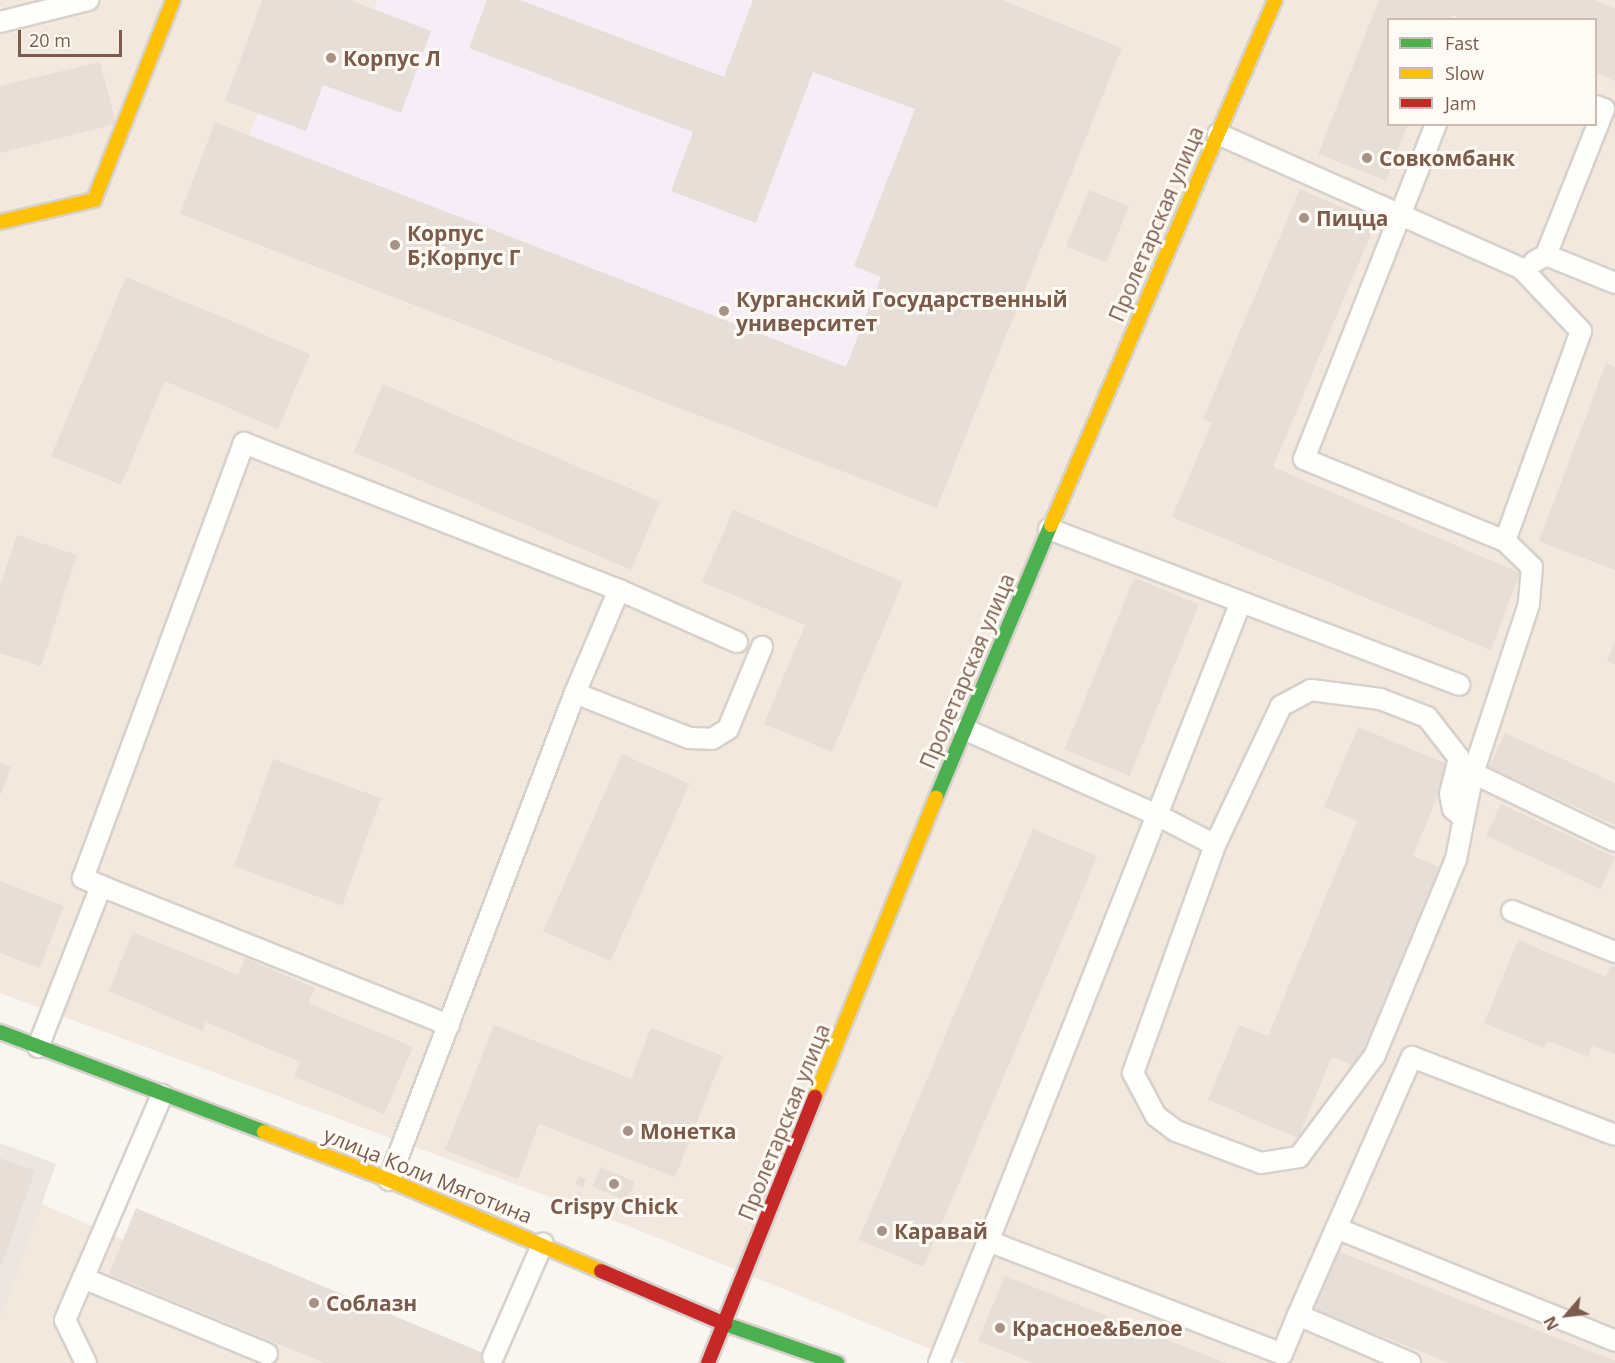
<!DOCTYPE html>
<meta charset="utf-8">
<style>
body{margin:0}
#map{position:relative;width:1615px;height:1363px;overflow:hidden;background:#f9f5f0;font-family:"Open Sans",sans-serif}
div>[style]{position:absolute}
.residential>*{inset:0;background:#f2e8de}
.industrial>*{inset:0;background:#ede5e0}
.education>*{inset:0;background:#f6eef6}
.building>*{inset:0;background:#e6ded7;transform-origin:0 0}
.roads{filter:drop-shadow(2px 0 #d7d1cb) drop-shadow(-2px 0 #d7d1cb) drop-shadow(0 2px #d7d1cb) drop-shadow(0 -2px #d7d1cb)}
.lane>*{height:20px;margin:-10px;padding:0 10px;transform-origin:10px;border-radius:10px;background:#fefefd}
.fast>*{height:14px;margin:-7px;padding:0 7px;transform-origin:7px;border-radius:7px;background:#4caf50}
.slow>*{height:14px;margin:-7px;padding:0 7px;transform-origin:7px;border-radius:7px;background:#ffc107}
.jam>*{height:14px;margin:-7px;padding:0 7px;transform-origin:7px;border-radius:7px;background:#c62828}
.dots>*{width:16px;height:16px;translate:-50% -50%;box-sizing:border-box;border:3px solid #fffaf3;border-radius:50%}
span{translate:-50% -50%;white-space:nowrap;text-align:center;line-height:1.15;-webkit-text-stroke:6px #fffaf3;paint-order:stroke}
.poi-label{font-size:21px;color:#7a5c4d;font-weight:700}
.left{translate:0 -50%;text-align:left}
.street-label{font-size:21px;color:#7a5c4d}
.legend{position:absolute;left:1387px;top:18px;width:210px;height:108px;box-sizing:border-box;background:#fffaf3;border:2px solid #cabbb1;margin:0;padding:8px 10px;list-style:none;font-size:18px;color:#7a5c4d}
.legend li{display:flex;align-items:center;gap:12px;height:30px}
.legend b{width:30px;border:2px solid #cabbb1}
.north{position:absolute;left:1537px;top:1285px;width:60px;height:60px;-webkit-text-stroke:4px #fffaf3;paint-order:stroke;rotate:242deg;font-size:16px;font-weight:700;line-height:24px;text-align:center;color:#7a5c4d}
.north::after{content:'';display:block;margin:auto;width:21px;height:27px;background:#7a5c4d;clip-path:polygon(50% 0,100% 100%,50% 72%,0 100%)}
.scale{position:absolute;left:18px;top:30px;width:104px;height:27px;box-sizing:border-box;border:3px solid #7a5c4d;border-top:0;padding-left:8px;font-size:18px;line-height:21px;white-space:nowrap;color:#7a5c4d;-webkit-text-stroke:4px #fffaf3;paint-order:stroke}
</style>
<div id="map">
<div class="residential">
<div style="clip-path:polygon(evenodd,0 0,1615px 0,1615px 1363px,965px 1363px,636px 1229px,0 993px,0 0,1388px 20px,1596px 20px,1596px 124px,1388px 124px,1388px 20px)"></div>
<div style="clip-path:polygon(0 1186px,147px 1250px,397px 1363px,0 1363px)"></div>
</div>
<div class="industrial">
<div style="clip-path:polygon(0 1143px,56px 1164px,0 1319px)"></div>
</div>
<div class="education">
<div style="clip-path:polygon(262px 0,350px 0,374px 9px,378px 0,1002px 0,1122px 48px,937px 508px,249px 135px,258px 113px,225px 101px)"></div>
</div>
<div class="building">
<div style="clip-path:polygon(262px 0,350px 0,431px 31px,401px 113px,323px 85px,306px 131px,225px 101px)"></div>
<div style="clip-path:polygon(487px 0,520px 0,724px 77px,753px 0,1002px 0,1122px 48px,937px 508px,180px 214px,215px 122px,846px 367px,881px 277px,854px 266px,915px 109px,813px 72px,756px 223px,671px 191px,693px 132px,469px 48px)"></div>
<div style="clip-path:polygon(1379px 0,1595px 0,1615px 8px,1615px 81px,1596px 73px,1596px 20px,1463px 20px,1452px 15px,1450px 20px,1388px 20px,1388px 124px,1408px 124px,1386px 181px,1318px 154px)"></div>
<div style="clip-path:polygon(100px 62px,116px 124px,0 153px,0 86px)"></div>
<div style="clip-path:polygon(1300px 189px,1376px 222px,1273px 467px,1520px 573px,1491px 650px,1172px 517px,1212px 423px,1203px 419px)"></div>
<div style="left:1089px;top:190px;width:43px;height:61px;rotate:22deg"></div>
<div style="clip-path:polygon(126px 277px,310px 354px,278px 429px,165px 381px,121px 485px,51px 456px)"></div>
<div style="clip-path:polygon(1606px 363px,1615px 367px,1615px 570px,1539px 541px)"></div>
<div style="left:383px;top:384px;width:301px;height:74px;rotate:23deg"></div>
<div style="clip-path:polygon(733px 510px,903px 582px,832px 752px,764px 724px,805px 625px,702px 582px)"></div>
<div style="clip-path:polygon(17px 535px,77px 555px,41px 666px,0 653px,0 586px)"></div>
<div style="left:1134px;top:578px;width:70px;height:185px;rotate:22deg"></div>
<div style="clip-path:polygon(1615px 641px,1615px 664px,1607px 661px)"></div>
<div style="clip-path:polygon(1358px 727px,1450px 765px,1413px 856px,1439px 867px,1357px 1067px,1332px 1057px,1298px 1138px,1208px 1100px,1239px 1025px,1268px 1036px,1357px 821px,1324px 807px)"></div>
<div style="clip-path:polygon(1505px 733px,1615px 783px,1615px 825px,1489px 767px)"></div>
<div style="left:622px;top:754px;width:74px;height:194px;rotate:24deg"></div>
<div style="left:273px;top:759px;width:115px;height:114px;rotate:20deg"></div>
<div style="clip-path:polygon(0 762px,11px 767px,0 796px)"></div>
<div style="left:1501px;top:804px;width:126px;height:35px;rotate:25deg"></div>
<div style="left:1033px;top:829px;width:70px;height:446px;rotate:23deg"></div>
<div style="clip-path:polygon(0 881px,64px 906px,40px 968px,0 953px)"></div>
<div style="clip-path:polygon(133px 932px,238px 975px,245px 958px,315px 988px,308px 1003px,413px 1047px,384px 1114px,294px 1076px,300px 1062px,206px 1022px,202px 1031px,109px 991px)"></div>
<div style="clip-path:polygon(1518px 940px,1606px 977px,1611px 965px,1615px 967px,1615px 1054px,1592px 1045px,1588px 1057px,1548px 1041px,1544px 1048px,1484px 1023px)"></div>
<div style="clip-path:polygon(494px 1025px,631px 1079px,651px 1028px,723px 1056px,675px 1177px,539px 1124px,518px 1179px,445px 1150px)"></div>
<div style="clip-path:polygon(0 1158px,35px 1171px,0 1269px)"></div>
<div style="left:601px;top:1167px;width:37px;height:21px;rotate:24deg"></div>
<div style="left:579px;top:1176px;width:8px;height:9px;rotate:23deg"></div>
<div style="clip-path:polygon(136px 1208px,507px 1363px,324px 1363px,109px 1274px)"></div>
<div style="clip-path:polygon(1337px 1251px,1615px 1361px,1615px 1363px,1449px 1363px,1314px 1309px)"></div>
<div style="clip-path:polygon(1005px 1276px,1226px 1363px,1033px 1363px,978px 1341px)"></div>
</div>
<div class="roads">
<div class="lane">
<div style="left:0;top:22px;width:91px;rotate:-14deg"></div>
<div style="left:1436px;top:124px;width:360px;rotate:111.5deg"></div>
<div style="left:1304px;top:459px;width:217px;rotate:22.2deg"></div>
<div style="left:1218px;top:134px;width:331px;rotate:23.9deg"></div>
<div style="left:1521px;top:268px;width:87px;rotate:46.4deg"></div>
<div style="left:1581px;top:331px;width:223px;rotate:109.9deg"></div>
<div style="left:1505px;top:541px;width:37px;rotate:44deg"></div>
<div style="left:1532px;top:567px;width:37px;rotate:95deg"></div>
<div style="left:1529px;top:604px;width:178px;rotate:108.3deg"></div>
<div style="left:1473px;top:773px;width:88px;rotate:101.2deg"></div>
<div style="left:1456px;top:859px;width:212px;rotate:112.5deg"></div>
<div style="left:1375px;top:1055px;width:127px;rotate:126.7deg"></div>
<div style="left:1299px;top:1157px;width:38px;rotate:171deg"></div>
<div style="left:1261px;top:1163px;width:91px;rotate:-159.4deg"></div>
<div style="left:1176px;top:1131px;width:25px;rotate:-143deg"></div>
<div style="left:1156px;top:1116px;width:49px;rotate:-118.1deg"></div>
<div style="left:1133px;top:1073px;width:242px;rotate:-70.2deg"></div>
<div style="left:1215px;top:845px;width:154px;rotate:-64.6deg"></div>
<div style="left:1281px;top:706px;width:34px;rotate:-28deg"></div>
<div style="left:1311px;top:690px;width:70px;rotate:7.4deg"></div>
<div style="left:1380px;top:699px;width:50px;rotate:21deg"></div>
<div style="left:1427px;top:717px;width:52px;rotate:52deg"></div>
<div style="left:1459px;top:758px;width:37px;rotate:104deg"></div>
<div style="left:1450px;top:794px;width:15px;rotate:79deg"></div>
<div style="left:1453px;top:809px;width:14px;rotate:39deg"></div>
<div style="left:1546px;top:255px;width:157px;rotate:-68.3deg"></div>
<div style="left:1604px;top:109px;width:9px;rotate:-159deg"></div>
<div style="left:1534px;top:262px;width:14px;rotate:-30deg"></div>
<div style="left:1546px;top:255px;width:74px;rotate:22.1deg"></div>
<div style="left:1049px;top:529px;width:439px;rotate:20.8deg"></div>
<div style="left:575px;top:693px;width:123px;rotate:21.5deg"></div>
<div style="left:689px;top:738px;width:23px;rotate:2deg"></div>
<div style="left:712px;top:739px;width:19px;rotate:-32deg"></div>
<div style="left:728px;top:729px;width:89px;rotate:-67.5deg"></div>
<div style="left:964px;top:729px;width:211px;rotate:24deg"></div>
<div style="left:1157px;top:815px;width:458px;rotate:111.6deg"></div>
<div style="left:988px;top:1241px;width:315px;rotate:21deg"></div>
<div style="left:1282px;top:1354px;width:42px;rotate:-67.7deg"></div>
<div style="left:1298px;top:1315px;width:122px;rotate:23.2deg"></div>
<div style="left:1473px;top:773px;width:157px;rotate:25.6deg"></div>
<div style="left:1215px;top:845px;width:65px;rotate:-152.7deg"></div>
<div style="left:1157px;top:815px;width:229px;rotate:-68.5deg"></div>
<div style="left:101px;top:886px;width:375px;rotate:21.8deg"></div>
<div style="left:1512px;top:911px;width:111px;rotate:21.7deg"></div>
<div style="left:38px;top:1047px;width:173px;rotate:-68.6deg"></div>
<div style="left:101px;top:886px;width:20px;rotate:-156deg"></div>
<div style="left:83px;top:878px;width:464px;rotate:-69.7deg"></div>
<div style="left:244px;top:443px;width:403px;rotate:21.4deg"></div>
<div style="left:619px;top:590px;width:129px;rotate:23.8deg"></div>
<div style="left:162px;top:1095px;width:199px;rotate:113.3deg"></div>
<div style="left:83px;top:1278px;width:199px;rotate:22.4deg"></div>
<div style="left:389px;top:1180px;width:521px;rotate:-69.1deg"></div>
<div style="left:575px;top:693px;width:112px;rotate:-66.9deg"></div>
<div style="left:1336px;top:1228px;width:301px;rotate:22deg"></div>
<div style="left:83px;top:1278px;width:46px;rotate:113.2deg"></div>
<div style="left:65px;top:1320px;width:48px;rotate:64deg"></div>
<div style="left:1298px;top:1315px;width:282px;rotate:-66.2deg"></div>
<div style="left:1412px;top:1057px;width:217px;rotate:21deg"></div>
<div style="left:493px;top:1357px;width:124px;rotate:-66.3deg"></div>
<div style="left:939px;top:1363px;width:131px;rotate:-68.1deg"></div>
</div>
<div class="fast">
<div style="left:936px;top:798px;width:296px;rotate:-67.2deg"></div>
<div style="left:0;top:1032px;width:282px;rotate:20.7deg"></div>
<div style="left:725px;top:1324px;width:119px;rotate:19.2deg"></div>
</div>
<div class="slow">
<div style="left:0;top:222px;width:97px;rotate:-13.2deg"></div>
<div style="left:94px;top:200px;width:215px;rotate:-68.4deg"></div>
<div style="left:1051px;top:525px;width:571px;rotate:-66.89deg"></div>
<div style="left:815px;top:1097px;width:323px;rotate:-68deg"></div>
<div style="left:264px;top:1132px;width:134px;rotate:21deg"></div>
<div style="left:389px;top:1180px;width:231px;rotate:23.2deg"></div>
</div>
<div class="jam">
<div style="left:601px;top:1271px;width:135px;rotate:23.1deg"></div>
<div style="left:708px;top:1363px;width:287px;rotate:-68.1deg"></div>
</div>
</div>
<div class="dots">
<div style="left:331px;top:58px;background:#a69286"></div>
<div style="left:1367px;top:158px;background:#a69286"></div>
<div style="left:1304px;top:218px;background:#a69286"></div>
<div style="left:395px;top:245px;background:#a69286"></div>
<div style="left:724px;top:311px;background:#a69286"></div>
<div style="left:628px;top:1131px;background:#a69286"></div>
<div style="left:614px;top:1184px;background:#a69286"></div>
<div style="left:882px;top:1231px;background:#a69286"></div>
<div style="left:314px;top:1303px;background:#a69286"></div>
<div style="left:1000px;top:1328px;background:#a69286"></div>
</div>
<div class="poi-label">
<span class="left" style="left:343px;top:58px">Корпус Л</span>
<span class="left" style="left:1379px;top:158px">Совкомбанк</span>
<span class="left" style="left:1316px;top:218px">Пицца</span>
<span class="left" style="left:407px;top:245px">Корпус<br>Б;Корпус Г</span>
<span class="left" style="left:736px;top:311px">Курганский Государственный<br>университет</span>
<span class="left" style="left:640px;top:1131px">Монетка</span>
<span style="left:614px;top:1206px">Crispy Chick</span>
<span class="left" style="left:894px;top:1231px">Каравай</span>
<span class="left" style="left:326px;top:1303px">Соблазн</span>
<span class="left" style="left:1012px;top:1328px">Красное&amp;Белое</span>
</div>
<div class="street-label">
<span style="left:1156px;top:224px;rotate:-67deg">Пролетарская улица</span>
<span style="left:967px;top:671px;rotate:-67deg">Пролетарская улица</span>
<span style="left:784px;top:1122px;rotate:-68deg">Пролетарская улица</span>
<span style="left:428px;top:1175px;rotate:22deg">улица Коли Мяготина</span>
</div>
<ul class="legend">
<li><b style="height:8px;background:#4caf50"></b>Fast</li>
<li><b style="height:8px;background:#ffc107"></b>Slow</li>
<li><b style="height:8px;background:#c62828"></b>Jam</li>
</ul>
<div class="north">N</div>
<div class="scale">20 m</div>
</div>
